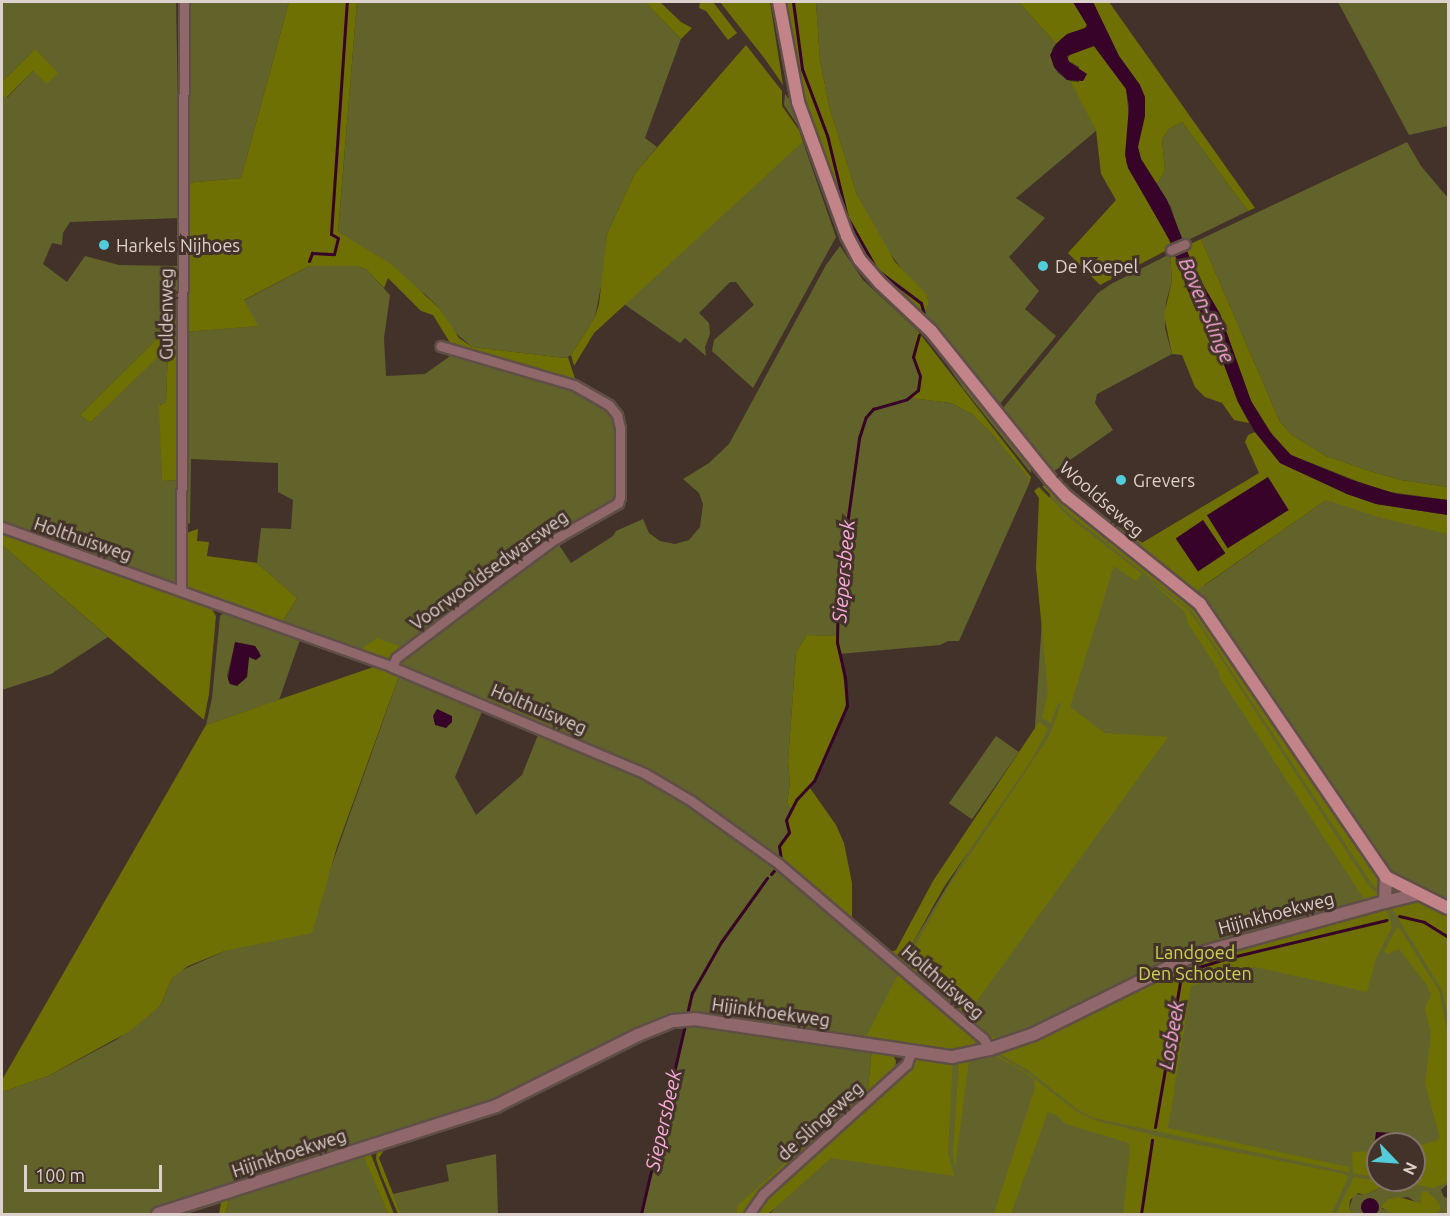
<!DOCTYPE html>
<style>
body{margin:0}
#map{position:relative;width:1450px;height:1216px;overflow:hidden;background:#433229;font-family:Ubuntu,sans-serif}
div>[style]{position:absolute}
.green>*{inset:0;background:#62632a;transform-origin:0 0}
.forest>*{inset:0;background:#6f7003}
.water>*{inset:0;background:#370329;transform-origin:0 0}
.round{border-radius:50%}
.stream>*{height:3px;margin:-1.5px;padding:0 1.5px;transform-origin:1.5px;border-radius:1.5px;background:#370329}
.roads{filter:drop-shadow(2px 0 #5f4f46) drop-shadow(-2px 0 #5f4f46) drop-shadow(0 2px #5f4f46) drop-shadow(0 -2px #5f4f46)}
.minor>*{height:9px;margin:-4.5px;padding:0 4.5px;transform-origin:4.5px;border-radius:4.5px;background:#90686b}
.tertiary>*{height:12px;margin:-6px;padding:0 6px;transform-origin:6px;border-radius:6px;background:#90686b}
.secondary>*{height:12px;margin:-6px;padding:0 6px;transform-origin:6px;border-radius:6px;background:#c28389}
.dots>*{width:16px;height:16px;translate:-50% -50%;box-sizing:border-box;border:3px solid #433229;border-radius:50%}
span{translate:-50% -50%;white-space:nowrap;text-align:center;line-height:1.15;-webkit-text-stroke:6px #433229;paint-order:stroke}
.poi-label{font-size:18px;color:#ddd1cc}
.left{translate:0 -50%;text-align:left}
.street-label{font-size:18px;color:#ddd1cc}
.park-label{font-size:18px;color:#cfd156}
.water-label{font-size:20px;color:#fcaadd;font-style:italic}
.frame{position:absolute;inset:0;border:3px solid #ddd1cc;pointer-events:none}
.north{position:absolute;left:1366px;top:1132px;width:60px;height:60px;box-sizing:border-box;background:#433229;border:2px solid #81726a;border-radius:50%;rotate:115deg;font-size:16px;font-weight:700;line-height:24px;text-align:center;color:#ddd1cc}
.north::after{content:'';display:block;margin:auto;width:21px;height:27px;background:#52cbda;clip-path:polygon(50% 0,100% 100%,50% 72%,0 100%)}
.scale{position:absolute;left:24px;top:1165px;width:138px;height:27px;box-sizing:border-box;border:3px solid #ddd1cc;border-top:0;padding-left:8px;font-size:18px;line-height:21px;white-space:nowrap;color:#ddd1cc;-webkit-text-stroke:4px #433229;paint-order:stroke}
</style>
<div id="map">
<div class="green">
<div style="clip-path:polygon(2px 2px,176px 2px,180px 218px,70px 222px,63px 233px,62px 245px,52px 243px,43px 264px,67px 282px,85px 256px,119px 265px,179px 266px,180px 316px,80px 415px,90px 423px,168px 346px,166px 404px,160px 404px,162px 481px,178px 480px,178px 582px,170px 585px,2px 524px,2px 94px,7px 98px,34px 70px,35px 49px,2px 82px)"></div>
<div style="clip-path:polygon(186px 2px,289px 2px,241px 178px,186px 183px)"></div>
<div style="clip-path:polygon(357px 2px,645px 2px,681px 39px,645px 138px,657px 147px,635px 173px,607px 234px,604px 271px,595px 317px,571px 355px,565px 358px,472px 347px,452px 330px,439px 308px,426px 295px,338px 233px)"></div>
<div style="clip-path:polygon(816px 2px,1019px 2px,1056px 44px,1052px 49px,1054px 67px,1058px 73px,1070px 81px,1097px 130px,1016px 198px,1045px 218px,1009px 257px,1039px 291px,1025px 309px,1056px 336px,999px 405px,995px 405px,920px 314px,909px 279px,883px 244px,857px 195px,829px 106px,820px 60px)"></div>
<div style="clip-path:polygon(1338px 2px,1448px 2px,1448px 126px,1409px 135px)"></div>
<div style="clip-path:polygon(785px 94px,797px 109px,840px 231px,838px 234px,801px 130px,784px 105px)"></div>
<div style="clip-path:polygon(1182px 122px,1248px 211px,1182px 243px,1171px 207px,1157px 184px,1165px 171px,1162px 139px,1169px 129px)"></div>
<div style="clip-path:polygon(803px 142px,836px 237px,753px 388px,712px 351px,714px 340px,754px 305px,736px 282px,730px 282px,699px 313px,709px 323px,710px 334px,705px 347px,706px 356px,685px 338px,680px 343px,624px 304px)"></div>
<div style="clip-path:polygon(1407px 142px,1421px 166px,1448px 198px,1448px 487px,1401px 480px,1373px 472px,1326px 456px,1292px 435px,1280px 422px,1201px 239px)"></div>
<div style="clip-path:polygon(843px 245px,848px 246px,916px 320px,1032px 464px,1031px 473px,963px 388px,935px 347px,919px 327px,868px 281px)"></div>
<div style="clip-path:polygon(840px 246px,863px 280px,917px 330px,914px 360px,920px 372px,921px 384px,912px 398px,951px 403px,972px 414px,993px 435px,1029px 477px,1029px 484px,959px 641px,948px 641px,940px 645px,839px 654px,836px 636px,807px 635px,796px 652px,788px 762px,790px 784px,787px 803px,791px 809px,786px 821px,788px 836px,779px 846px,780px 861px,617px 758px,400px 666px,400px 663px,557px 542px,571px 563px,613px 536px,616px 531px,643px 519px,649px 533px,660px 541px,675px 544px,689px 540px,700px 527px,703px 504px,699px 493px,683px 479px,709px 463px,729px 444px,826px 265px)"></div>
<div style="clip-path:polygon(1170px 254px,1172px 281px,1166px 302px,1165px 328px,1172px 354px,1097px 394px,1095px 403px,1113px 430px,1050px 474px,1003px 412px,1003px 408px,1098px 293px,1111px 284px)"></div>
<div style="clip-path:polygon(309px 266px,357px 266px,366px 269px,390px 295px,384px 338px,386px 376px,425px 374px,453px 354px,562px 383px,609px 409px,617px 425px,617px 498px,404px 648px,359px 651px,281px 624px,297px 598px,257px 563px,261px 528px,291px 529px,293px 500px,278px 492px,278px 463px,191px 459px,190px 524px,183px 520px,185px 332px,257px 326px,243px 301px)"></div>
<div style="clip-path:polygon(evenodd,1051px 481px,1205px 585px,1326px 500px,1333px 499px,1448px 533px,1448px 1184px,1441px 1190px,1444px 1197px,1448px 1198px,1448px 1214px,1434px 1214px,1439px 1203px,1430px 1197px,1421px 1200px,1419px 1204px,1408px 1197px,1388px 1199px,1382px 1209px,1422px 1214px,1376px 1214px,1379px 1210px,1364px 1200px,1361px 1209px,1368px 1214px,1353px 1214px,1349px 1208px,1354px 1194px,1364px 1195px,1380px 1188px,1406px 1192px,1408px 1190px,1358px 1183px,1340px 1214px,770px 1214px,792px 1183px,924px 1066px,857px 1040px,699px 1016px,501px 1101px,149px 1214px,2px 1214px,2px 1092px,48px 1076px,116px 1040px,160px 1006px,172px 978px,180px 971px,225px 951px,259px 943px,324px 887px,400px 673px,484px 707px,455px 777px,476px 815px,522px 775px,540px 730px,632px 770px,687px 801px,775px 865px,897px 969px,1034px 742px,1051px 481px,1378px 1144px,1414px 1144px,1414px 1180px,1378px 1180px,1378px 1144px)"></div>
<div style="clip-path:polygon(2px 545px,108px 637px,51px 674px,2px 690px)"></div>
<div style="clip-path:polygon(evenodd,227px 610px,301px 637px,279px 700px,206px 725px,212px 698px,220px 616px,227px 610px,235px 643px,255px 646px,260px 653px,253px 659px,249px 657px,247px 675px,243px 681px,230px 684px,227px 676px,235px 643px)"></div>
<div style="left:996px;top:736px;width:28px;height:82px;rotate:35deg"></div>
<div style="clip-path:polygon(686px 1022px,872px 1048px,868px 1088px,739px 1205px,736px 1214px,641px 1214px)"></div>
<div style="clip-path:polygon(496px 1154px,498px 1214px,401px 1214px,393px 1194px,449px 1181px,446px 1165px)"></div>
<div style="clip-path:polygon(364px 1156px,388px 1214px,225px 1214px,229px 1200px)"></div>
</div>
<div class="forest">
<div style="clip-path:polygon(289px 2px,357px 2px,338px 232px,391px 264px,439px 308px,459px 338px,472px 347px,565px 358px,568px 357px,577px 385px,452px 346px,433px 315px,421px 311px,388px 278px,384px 288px,366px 269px,357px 266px,309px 266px,244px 300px,258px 326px,185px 332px,186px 183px,241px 178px)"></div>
<div style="clip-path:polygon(645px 2px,660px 2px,681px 22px,692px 28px,681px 39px)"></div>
<div style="clip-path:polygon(700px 2px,713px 2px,737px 33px,728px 40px,706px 11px,699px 8px)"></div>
<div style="clip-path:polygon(720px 2px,770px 2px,783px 85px,765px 59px)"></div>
<div style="clip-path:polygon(783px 2px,816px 2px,820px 60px,829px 106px,857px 195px,895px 262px,927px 295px,928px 304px,924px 313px,920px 314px,879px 277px,857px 248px,806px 112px)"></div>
<div style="clip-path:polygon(1019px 2px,1073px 2px,1087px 25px,1085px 28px,1062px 38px,1056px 44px)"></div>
<div style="clip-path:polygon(1093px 2px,1109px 2px,1255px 208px,1248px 211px,1182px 122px,1169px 129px,1162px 139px,1165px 171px,1157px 184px,1141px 159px,1138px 147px,1140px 85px,1119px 56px)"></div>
<div style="clip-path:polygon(746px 45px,782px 91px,782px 106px,799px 130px,803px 142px,594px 333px,574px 366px,571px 355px,595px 317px,599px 304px,607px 234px,635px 173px)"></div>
<div style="clip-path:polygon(1094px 46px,1126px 89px,1129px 116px,1126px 162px,1173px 247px,1100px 285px,1068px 253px,1116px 200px,1101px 174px,1096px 130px,1070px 81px,1079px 82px,1079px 67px,1067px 60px,1070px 54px)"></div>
<div style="clip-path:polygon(35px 49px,58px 73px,47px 84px,33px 71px,6px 98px,2px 94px,2px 82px)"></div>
<div style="clip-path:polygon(1201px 239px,1280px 422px,1292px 435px,1326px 456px,1373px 472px,1401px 480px,1448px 487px,1448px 500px,1382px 491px,1291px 455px,1279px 445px,1251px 401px,1220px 314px,1195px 271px,1184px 247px)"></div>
<div style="clip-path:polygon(1174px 251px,1194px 301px,1211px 330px,1238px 402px,1249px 423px,1234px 420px,1222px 403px,1205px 397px,1195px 387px,1182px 355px,1172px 354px,1164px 315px,1172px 281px,1170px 254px)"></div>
<div style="clip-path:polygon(180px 316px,178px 480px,162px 481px,159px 405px,166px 403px,168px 347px,90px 423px,80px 415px)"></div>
<div style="clip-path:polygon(917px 330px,1031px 477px,1029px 484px,1028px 477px,993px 435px,972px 414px,951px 403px,911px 398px,919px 390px,921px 384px,913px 358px)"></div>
<div style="clip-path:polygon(1255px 432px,1280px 463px,1347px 494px,1376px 504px,1448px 515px,1448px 534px,1378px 517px,1326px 500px,1193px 593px,1135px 547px,1259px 473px,1245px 442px,1248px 435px)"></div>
<div style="clip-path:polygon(1050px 485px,1108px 535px,1106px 542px,1072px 516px,1042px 486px)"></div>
<div style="clip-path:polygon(1039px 487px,1070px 518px,1142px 574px,1136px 581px,1114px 566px,1070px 707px,1105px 733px,1168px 737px,971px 1009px,971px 1016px,978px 1024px,993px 1037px,1007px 1040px,999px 1043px,989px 1039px,907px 969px,912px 952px,947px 889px,1050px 735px,1061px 704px,1058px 703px,1051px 723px,1042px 718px,1048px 692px,1036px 568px,1039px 498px,1034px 491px)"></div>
<div style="clip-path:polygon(198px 529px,197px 541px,209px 542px,207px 556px,257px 563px,297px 598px,281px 624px,191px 592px,186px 587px,183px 534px)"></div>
<div style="clip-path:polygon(2px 530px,209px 604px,216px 616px,209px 694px,204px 720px,2px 545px)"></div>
<div style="clip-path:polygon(1110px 537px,1192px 602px,1224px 643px,1379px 875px,1381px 892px,1372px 884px,1192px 611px,1108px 544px)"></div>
<div style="clip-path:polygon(1147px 578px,1186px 608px,1197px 622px,1368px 885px,1379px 895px,1377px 898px,1354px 907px,1352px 902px,1364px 899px,1220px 678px,1218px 670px,1188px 623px,1185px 612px)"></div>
<div style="clip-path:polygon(807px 635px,837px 636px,847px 701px,840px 725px,810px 788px,836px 825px,844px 843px,852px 883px,852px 920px,890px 952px,896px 950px,933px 881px,1039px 722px,1048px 729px,1031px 761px,944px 887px,902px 962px,899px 963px,780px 861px,779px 847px,788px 836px,786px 821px,791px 809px,787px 803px,790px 784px,788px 762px,796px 652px)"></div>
<div style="clip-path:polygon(377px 638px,404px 648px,387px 661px,359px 651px)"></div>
<div style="clip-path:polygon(379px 665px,400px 673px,337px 847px,312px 933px,225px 951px,188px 966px,172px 978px,160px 1006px,130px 1031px,48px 1076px,2px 1092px,2px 1080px,206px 725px)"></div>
<div style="clip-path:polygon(1418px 899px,1448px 913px,1448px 1018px,1442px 990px,1390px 905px)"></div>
<div style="clip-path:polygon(1386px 906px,1392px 927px,1376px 958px,1367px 992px,1255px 967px,1191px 986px,1168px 1128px,1349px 1167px,1349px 1172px,1094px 1118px,1078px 1110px,1028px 1070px,995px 1051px,1195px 957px)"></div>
<div style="clip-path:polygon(1398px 926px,1439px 991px,1448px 1034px,1448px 1182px,1434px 1188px,1390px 1180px,1414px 1180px,1414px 1147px,1438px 1140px,1440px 1137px,1425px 1084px,1431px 1034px,1425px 1008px,1431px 995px,1427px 985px,1399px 949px,1388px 954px,1384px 951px)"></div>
<div style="clip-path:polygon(900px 971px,977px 1038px,973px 1049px,962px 1053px,864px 1041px)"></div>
<div style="clip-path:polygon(872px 1048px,891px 1051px,896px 1061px,895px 1071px,746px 1214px,736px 1214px,738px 1205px,868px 1088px)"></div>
<div style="clip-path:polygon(991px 1052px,1023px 1070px,1076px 1111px,1094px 1120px,1164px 1138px,1345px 1174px,1348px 1178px,1331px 1214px,1123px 1214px,1130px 1152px,1129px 1143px,1066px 1124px,1056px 1115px,1048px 1112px,1011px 1214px,994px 1213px,1035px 1088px,1034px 1080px,1023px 1071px,993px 1055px,969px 1060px,955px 1168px,953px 1152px,959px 1059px)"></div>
<div style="clip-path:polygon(920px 1056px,953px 1059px,948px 1153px,954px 1176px,831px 1158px,768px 1214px,751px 1214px,765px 1196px)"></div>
<div style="clip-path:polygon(377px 1147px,386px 1147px,379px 1158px,401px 1214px,398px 1214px,381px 1174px,376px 1159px)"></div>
<div style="clip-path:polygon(1375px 1151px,1378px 1153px,1378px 1178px,1353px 1173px,1352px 1152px)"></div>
<div style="clip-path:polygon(370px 1152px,394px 1214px,388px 1214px,364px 1157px,229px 1200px,225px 1214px,219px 1214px,221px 1203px,186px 1214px,168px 1214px)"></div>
<div style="clip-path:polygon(1354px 1177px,1399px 1185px,1408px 1187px,1408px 1190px,1406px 1192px,1380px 1188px,1364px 1195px,1358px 1193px,1350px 1200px,1349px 1208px,1353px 1214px,1336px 1214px)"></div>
<div style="clip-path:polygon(1422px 1191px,1428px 1192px,1439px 1203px,1441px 1210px,1434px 1214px,1401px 1214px,1389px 1212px,1381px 1207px,1388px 1199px,1399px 1197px,1420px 1203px)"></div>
</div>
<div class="water">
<div style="clip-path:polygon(1073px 2px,1093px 2px,1119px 56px,1140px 85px,1145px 97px,1145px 116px,1138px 147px,1141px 159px,1167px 200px,1195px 271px,1220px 314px,1251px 401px,1270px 432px,1291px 455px,1349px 479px,1397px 494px,1448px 500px,1448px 515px,1376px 504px,1347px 494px,1280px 463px,1255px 432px,1238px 402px,1211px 330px,1188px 291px,1169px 239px,1128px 168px,1125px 155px,1129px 106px,1126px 89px,1094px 46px,1067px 56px,1069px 62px,1087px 74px,1083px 81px,1067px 80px,1054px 67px,1050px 55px,1056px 44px,1067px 34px,1085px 28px,1087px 25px)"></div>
<div style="left:1268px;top:477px;width:39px;height:72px;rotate:58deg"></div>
<div style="left:1203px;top:520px;width:40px;height:33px;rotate:56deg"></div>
<div style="clip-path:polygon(235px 642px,255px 646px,261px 656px,256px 660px,249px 657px,247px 677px,237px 686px,230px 684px,228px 679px)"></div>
<div style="clip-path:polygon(437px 709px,452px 716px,452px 722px,446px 728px,435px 725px,433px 716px)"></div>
<div style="clip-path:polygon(1376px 1132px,1394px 1133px,1399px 1136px,1400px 1144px,1378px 1144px,1377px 1153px,1374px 1146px)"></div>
<div class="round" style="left:1361px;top:1198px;width:18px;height:18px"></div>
</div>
<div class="stream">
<div style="left:793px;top:2px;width:68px;rotate:82.3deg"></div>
<div style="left:802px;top:69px;width:71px;rotate:69.3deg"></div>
<div style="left:827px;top:135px;width:84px;rotate:76.3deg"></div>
<div style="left:847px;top:217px;width:61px;rotate:60.5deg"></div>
<div style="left:877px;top:270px;width:55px;rotate:36.9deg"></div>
<div style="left:921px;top:303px;width:11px;rotate:75deg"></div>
<div style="left:309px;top:261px;width:9px;rotate:-69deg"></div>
<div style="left:312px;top:253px;width:22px;rotate:3deg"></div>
<div style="left:334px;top:254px;width:16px;rotate:-76deg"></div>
<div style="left:338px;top:238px;width:8px;rotate:-150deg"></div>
<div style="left:331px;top:234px;width:233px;rotate:-86.1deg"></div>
<div style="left:781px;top:860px;width:14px;rotate:-98deg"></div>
<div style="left:779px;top:846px;width:17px;rotate:-54deg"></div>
<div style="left:789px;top:832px;width:12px;rotate:-104deg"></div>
<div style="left:786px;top:820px;width:22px;rotate:-63deg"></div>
<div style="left:796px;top:800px;width:26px;rotate:-47deg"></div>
<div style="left:814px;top:781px;width:82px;rotate:-66.3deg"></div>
<div style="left:847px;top:706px;width:29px;rotate:-94deg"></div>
<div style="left:845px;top:677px;width:36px;rotate:-103deg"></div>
<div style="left:837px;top:642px;width:54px;rotate:-88.9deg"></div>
<div style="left:838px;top:588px;width:151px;rotate:-82deg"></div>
<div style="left:859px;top:438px;width:22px;rotate:-72deg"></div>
<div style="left:866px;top:417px;width:11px;rotate:-49deg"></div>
<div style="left:873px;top:409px;width:35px;rotate:-16deg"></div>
<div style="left:907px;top:399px;width:14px;rotate:-39deg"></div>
<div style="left:918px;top:390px;width:14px;rotate:-82deg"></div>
<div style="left:920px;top:376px;width:20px;rotate:-110deg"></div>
<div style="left:913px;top:357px;width:23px;rotate:-75deg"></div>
<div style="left:771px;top:874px;width:9px;rotate:-49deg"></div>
<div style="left:1399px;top:916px;width:26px;rotate:13deg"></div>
<div style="left:1424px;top:922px;width:28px;rotate:32deg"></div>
<div style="left:687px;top:1014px;width:22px;rotate:-77deg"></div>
<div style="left:692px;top:993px;width:59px;rotate:-60.4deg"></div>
<div style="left:721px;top:942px;width:79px;rotate:-54.3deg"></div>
<div style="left:1155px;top:1127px;width:153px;rotate:-80.2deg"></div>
<div style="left:1181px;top:976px;width:7px;rotate:-45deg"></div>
<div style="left:1186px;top:971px;width:44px;rotate:-17.2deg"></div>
<div style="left:1228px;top:958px;width:163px;rotate:-13.5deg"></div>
<div style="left:641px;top:1214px;width:194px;rotate:-76.9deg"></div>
<div style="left:1141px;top:1214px;width:75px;rotate:-81.5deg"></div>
</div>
<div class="roads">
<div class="minor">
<div style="left:1171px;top:250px;width:15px;rotate:-23deg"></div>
<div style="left:2px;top:527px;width:414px;rotate:19.7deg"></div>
<div style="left:392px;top:667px;width:273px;rotate:22.8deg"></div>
<div style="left:644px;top:773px;width:53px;rotate:30.4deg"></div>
<div style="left:690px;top:800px;width:110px;rotate:35.7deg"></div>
<div style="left:779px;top:864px;width:268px;rotate:40.5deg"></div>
<div style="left:983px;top:1038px;width:13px;rotate:58deg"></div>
<div style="left:181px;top:591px;width:589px;rotate:-89.71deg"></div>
<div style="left:392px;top:667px;width:10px;rotate:-66deg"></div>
<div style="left:396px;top:658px;width:124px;rotate:-37.1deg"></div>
<div style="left:495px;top:583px;width:74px;rotate:-36.3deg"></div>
<div style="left:555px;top:539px;width:73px;rotate:-29.7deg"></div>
<div style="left:618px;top:503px;width:6px;rotate:-72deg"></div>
<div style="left:620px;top:497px;width:69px;rotate:-90deg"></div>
<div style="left:620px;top:428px;width:13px;rotate:-103deg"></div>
<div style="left:617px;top:415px;width:13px;rotate:-129deg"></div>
<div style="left:609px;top:405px;width:40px;rotate:-150.3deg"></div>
<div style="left:574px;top:385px;width:139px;rotate:-163.7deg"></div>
<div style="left:749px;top:1214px;width:24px;rotate:-55deg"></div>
<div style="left:763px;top:1194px;width:194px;rotate:-42.1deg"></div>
<div style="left:907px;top:1064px;width:14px;rotate:-73deg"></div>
</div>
<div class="tertiary">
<div style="left:1385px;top:902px;width:33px;rotate:-14deg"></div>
<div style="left:158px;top:1214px;width:355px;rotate:-17.7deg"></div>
<div style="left:496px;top:1106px;width:159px;rotate:-26.6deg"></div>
<div style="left:638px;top:1035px;width:38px;rotate:-22deg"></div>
<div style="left:673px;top:1021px;width:21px;rotate:-5deg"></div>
<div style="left:694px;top:1019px;width:261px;rotate:8.4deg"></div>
<div style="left:952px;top:1057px;width:39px;rotate:-12deg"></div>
<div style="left:990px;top:1049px;width:46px;rotate:-18.8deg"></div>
<div style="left:1034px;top:1034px;width:178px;rotate:-26.3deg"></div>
<div style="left:1194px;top:955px;width:198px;rotate:-15.5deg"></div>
<div style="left:1385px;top:902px;width:25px;rotate:-88deg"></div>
</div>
<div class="secondary">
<div style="left:779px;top:2px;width:102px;rotate:79.2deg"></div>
<div style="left:798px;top:102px;width:143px;rotate:69.9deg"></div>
<div style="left:847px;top:236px;width:27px;rotate:62deg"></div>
<div style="left:860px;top:260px;width:30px;rotate:49deg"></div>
<div style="left:880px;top:283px;width:70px;rotate:43.3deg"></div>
<div style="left:931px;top:331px;width:190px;rotate:51.2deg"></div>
<div style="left:1050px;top:479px;width:25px;rotate:47deg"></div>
<div style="left:1067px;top:497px;width:171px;rotate:38.8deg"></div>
<div style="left:1200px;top:604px;width:330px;rotate:55.7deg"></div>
<div style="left:1386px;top:877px;width:69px;rotate:26.6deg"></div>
</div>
</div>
<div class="dots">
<div style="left:104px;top:245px;background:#52cbda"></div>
<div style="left:1043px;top:266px;background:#52cbda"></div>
<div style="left:1121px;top:480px;background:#52cbda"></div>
</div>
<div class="poi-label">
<span class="left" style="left:116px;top:245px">Harkels Nijhoes</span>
<span class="left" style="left:1055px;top:266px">De Koepel</span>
<span class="left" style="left:1133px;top:480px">Grevers</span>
</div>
<div class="street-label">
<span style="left:166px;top:314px;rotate:-90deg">Guldenweg</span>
<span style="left:1102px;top:499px;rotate:41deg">Wooldseweg</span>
<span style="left:83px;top:539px;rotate:19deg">Holthuisweg</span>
<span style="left:489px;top:570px;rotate:-36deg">Voorwooldsedwarsweg</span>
<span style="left:539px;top:709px;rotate:23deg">Holthuisweg</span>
<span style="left:1276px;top:913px;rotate:-15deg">Hijinkhoekweg</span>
<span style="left:943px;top:982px;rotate:41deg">Holthuisweg</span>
<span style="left:771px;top:1012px;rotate:8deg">Hijinkhoekweg</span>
<span style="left:820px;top:1121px;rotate:-42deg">de Slingeweg</span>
<span style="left:289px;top:1153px;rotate:-18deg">Hijinkhoekweg</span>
</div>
<div class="park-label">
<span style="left:1195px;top:963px">Landgoed<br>Den Schooten</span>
</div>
<div class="water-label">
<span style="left:1207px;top:310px;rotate:67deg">Boven-Slinge</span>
<span style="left:843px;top:571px;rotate:-85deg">Siepersbeek</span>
<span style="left:1171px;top:1035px;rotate:-80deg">Losbeek</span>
<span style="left:663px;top:1120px;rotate:-77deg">Siepersbeek</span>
</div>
<div class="frame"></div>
<div class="north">N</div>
<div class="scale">100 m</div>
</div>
